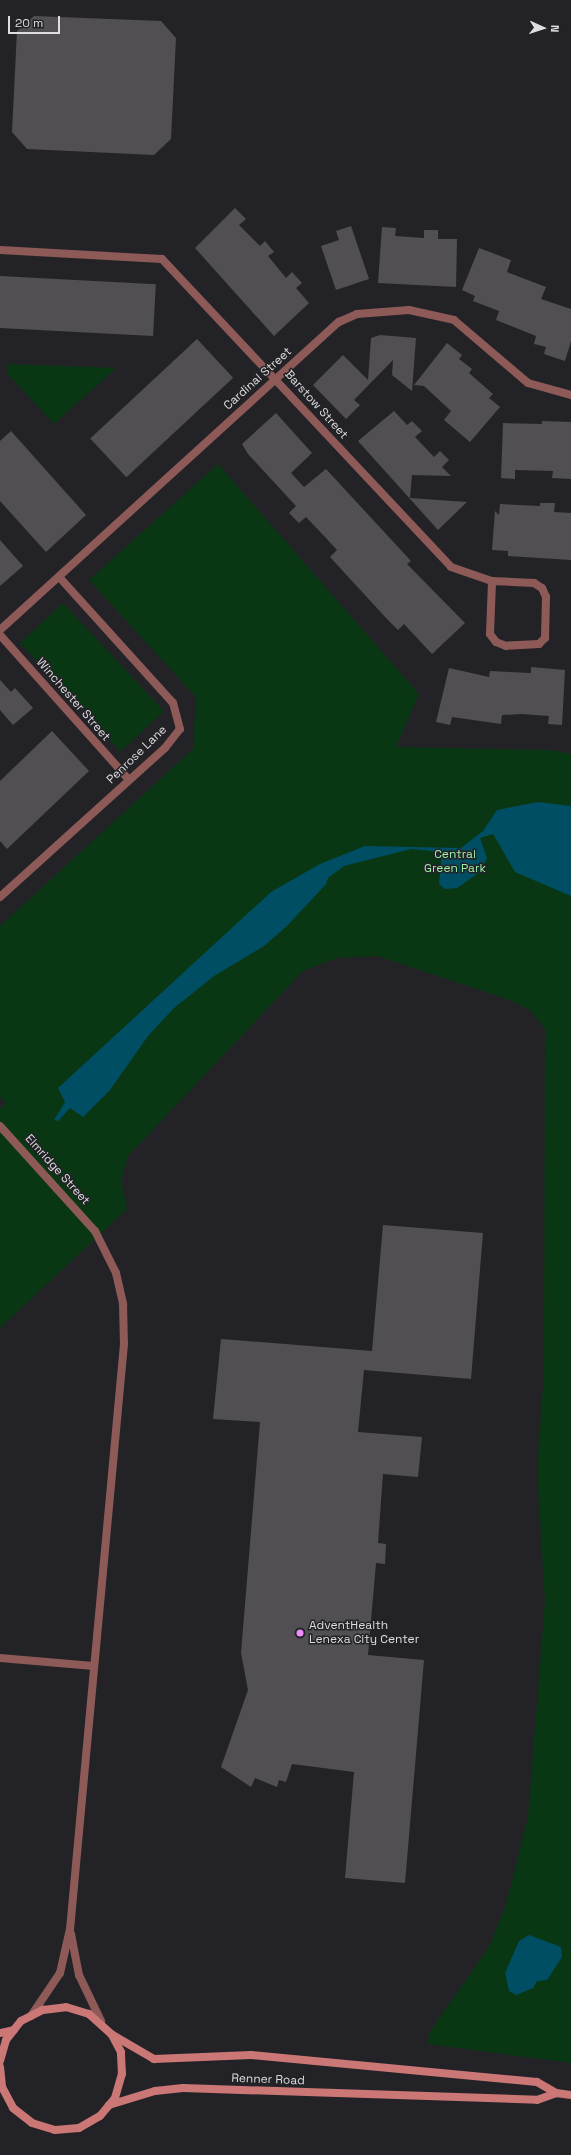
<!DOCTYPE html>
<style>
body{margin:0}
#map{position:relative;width:571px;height:2155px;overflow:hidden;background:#232327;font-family:"Space Grotesk",sans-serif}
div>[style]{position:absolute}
.green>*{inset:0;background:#093714;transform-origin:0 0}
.water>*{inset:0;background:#004e64}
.building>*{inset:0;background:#524f54;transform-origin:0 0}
.minor>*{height:8px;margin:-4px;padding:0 4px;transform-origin:4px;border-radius:4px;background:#8e5a58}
.secondary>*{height:8px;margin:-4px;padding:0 4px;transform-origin:4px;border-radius:4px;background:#ca7775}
.dots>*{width:11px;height:11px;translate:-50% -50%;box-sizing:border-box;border:2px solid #232327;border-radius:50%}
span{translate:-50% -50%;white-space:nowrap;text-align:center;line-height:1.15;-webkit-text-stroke:3px #232327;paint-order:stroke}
.street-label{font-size:12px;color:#dedee1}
.park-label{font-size:12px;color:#9deca6}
.poi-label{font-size:12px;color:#dedee1}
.left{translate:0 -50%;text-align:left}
.north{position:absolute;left:523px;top:8px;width:40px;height:40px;-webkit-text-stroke:3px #232327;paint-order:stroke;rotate:93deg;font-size:11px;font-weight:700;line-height:16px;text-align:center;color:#dedee1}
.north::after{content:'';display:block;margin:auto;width:14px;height:18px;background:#dedee1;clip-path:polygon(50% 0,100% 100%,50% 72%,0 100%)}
.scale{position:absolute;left:8px;top:16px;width:52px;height:18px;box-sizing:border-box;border:2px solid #dedee1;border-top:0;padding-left:5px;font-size:12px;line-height:14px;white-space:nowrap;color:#dedee1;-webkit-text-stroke:3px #232327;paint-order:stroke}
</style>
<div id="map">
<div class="green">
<div style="clip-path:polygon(7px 364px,116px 368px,54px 424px,7px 373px)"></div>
<div style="clip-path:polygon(218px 464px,419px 694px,396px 747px,553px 750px,571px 754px,571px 2063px,428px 2044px,429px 2033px,489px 1947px,506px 1905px,528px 1817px,545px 1601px,537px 1471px,544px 1372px,545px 1029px,530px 1010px,504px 998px,377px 956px,337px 958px,303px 971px,128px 1156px,121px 1181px,127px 1209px,0 1328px,0 1109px,6px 1103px,0 1097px,0 926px,193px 749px,196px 697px,89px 580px)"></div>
<div style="left:63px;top:603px;width:148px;height:59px;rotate:47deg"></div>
</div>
<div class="water">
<div style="clip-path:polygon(538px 802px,571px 806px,571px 896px,515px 872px,493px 834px,480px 838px,487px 858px,480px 872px,457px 888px,445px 889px,439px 884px,442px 852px,411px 849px,344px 866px,328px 878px,326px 884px,287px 926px,264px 946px,214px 976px,174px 1008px,148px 1036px,110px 1090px,83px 1117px,70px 1108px,58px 1121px,54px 1120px,65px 1102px,58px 1088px,271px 892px,320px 864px,365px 846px,461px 848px,483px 831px,497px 810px)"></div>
<div style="clip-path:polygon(529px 1935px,561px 1947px,562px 1957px,547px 1980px,537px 1981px,533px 1988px,516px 1995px,509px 1991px,505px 1973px,519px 1941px)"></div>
</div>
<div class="building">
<div style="clip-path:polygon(34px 16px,161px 21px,176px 38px,171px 139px,154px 155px,27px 149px,12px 132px,17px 31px)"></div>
<div style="clip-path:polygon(235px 208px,246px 219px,239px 225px,260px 246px,265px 241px,274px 252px,268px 256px,286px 278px,292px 272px,302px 283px,296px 288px,309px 303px,274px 336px,195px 248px)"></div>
<div style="clip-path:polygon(351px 226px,369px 279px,336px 290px,321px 246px,339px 240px,336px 231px)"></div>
<div style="clip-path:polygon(382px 227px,396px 228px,395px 236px,424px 238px,424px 230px,438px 230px,438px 239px,457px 239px,456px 287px,378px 283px)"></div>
<div style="clip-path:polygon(479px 248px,511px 260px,507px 272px,546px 287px,541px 299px,571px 309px,571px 341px,565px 361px,544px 354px,546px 347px,534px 344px,536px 336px,496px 320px,499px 311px,473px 301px,475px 296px,462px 290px)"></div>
<div style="left:0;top:276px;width:156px;height:52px;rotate:3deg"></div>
<div style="clip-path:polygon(380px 335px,416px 338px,412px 391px,392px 375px,393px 360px,354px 400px,360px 405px,346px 419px,313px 385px,343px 355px,368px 380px,371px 338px)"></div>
<div style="left:197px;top:339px;width:53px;height:146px;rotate:47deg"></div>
<div style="clip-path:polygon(447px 343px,462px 355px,459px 359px,472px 369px,469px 373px,493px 394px,489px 398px,500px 407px,470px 442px,444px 420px,451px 411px,424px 386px,414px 385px)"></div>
<div style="clip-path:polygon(394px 411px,407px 425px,412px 421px,422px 431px,415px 437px,434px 457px,440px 451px,449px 460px,442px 467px,451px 476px,412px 475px,410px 498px,467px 502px,438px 530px,358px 441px)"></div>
<div style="clip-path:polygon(276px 413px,312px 453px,291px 473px,304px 487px,326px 469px,411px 561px,407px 564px,465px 623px,432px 654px,404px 624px,398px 630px,387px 619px,330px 557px,337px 550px,326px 538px,306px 517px,299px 523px,289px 513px,296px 506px,248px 454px,242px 444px)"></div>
<div style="clip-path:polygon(542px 421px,571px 422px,571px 479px,552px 478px,553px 471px,515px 470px,515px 479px,501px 478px,503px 423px,542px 424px)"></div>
<div style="clip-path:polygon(11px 431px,86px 515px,46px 552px,0 501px,0 441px)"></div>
<div style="clip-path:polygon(540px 503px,555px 503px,554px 512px,571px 513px,571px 560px,508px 556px,508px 551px,492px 550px,495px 511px,499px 515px,500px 504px,540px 506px)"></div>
<div style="clip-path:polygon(0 540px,23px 566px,0 586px)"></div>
<div style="clip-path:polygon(531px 667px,565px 670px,562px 725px,548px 724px,549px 716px,522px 714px,502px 715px,501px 724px,452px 717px,450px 725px,436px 722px,449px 668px,489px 677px,490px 671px,531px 673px)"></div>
<div style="clip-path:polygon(0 680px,11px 692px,15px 688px,33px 708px,13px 725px,0 710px)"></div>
<div style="clip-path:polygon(52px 731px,89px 771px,7px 849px,0 841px,0 781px)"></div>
<div style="clip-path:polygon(383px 1225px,483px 1233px,471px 1379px,364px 1370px,358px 1432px,422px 1437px,418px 1477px,383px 1474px,378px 1543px,386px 1544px,385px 1564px,376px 1563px,368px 1655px,424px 1660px,405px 1883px,345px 1878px,354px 1772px,292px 1764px,286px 1782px,279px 1780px,277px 1787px,255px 1778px,251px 1787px,221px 1767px,248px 1690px,241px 1653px,260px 1422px,213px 1419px,221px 1339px,372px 1351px)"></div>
</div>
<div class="minor">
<div style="left:0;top:250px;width:162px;rotate:3.2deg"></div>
<div style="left:162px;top:259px;width:422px;rotate:46.8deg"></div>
<div style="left:451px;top:567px;width:43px;rotate:18.9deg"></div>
<div style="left:492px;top:581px;width:42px;rotate:2.7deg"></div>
<div style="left:534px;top:583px;width:9px;rotate:32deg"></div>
<div style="left:542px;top:588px;width:10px;rotate:66deg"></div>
<div style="left:546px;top:597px;width:41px;rotate:91.4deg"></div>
<div style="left:545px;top:638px;width:8px;rotate:135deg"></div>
<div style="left:539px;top:644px;width:33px;rotate:177deg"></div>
<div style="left:506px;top:646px;width:11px;rotate:-158deg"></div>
<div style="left:496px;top:642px;width:10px;rotate:-127deg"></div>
<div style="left:490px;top:634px;width:53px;rotate:-87.8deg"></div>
<div style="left:0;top:630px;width:458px;rotate:-42.3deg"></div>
<div style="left:339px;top:322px;width:20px;rotate:-24deg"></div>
<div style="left:357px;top:314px;width:52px;rotate:-4.4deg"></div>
<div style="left:409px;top:310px;width:46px;rotate:12.5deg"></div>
<div style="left:454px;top:320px;width:97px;rotate:40.4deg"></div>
<div style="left:528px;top:383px;width:45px;rotate:15.6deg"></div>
<div style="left:0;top:635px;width:194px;rotate:48.3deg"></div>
<div style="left:0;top:897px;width:222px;rotate:-42.1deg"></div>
<div style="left:165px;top:748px;width:24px;rotate:-52deg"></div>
<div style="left:180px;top:729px;width:27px;rotate:-105deg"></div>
<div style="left:173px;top:703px;width:170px;rotate:-132.1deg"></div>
<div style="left:0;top:1126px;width:142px;rotate:47.9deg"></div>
<div style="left:95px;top:1231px;width:47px;rotate:63.4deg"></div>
<div style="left:116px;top:1273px;width:32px;rotate:77deg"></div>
<div style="left:123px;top:1304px;width:40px;rotate:88.6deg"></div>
<div style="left:124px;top:1344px;width:587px;rotate:95.27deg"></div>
<div style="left:70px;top:1929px;width:45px;rotate:102.8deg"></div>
<div style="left:60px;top:1973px;width:52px;rotate:124deg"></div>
<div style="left:0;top:1658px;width:94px;rotate:4.9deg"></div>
<div style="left:71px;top:1934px;width:42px;rotate:79deg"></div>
<div style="left:79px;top:1975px;width:51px;rotate:64.4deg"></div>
</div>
<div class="secondary">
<div style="left:0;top:2033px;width:14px;rotate:-12deg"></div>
<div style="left:0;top:2061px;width:22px;rotate:-74deg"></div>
<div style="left:6px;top:2040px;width:24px;rotate:-52deg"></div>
<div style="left:21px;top:2021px;width:25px;rotate:-27deg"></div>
<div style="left:43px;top:2010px;width:23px;rotate:-7deg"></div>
<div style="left:66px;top:2007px;width:24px;rotate:17deg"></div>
<div style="left:89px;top:2014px;width:30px;rotate:42deg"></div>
<div style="left:111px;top:2034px;width:50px;rotate:30.2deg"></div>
<div style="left:154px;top:2059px;width:97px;rotate:-2.4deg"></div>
<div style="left:251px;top:2055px;width:287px;rotate:5.4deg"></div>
<div style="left:537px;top:2082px;width:22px;rotate:30deg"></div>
<div style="left:556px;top:2093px;width:15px;rotate:8deg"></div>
<div style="left:0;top:2067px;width:20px;rotate:84deg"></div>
<div style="left:2px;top:2087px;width:24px;rotate:62deg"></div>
<div style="left:13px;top:2108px;width:24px;rotate:38deg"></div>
<div style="left:32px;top:2123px;width:24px;rotate:17deg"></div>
<div style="left:55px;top:2130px;width:24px;rotate:-5deg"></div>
<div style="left:79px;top:2128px;width:24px;rotate:-30deg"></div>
<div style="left:100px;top:2116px;width:23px;rotate:-50deg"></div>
<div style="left:115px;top:2098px;width:25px;rotate:-74deg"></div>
<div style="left:122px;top:2074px;width:22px;rotate:-93deg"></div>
<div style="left:121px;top:2052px;width:19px;rotate:-118deg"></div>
<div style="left:109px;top:2105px;width:48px;rotate:-16.9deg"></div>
<div style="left:155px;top:2091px;width:28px;rotate:-6deg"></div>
<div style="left:183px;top:2088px;width:354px;rotate:1.9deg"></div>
<div style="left:537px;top:2100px;width:20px;rotate:-20deg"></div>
</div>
<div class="dots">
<div style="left:300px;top:1633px;background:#ee8cf9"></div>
</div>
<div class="street-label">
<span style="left:258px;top:379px;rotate:-42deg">Cardinal Street</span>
<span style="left:316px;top:405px;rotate:48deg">Barstow Street</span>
<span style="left:73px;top:700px;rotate:49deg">Winchester Street</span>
<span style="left:137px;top:755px;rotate:-44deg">Penrose Lane</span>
<span style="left:57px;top:1170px;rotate:48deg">Elmridge Street</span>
<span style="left:268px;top:2080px;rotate:2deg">Renner Road</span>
</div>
<div class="park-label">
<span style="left:455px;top:862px">Central<br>Green Park</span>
</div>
<div class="poi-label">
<span class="left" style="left:309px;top:1633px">AdventHealth<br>Lenexa City Center</span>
</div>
<div class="north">N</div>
<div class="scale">20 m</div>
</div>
